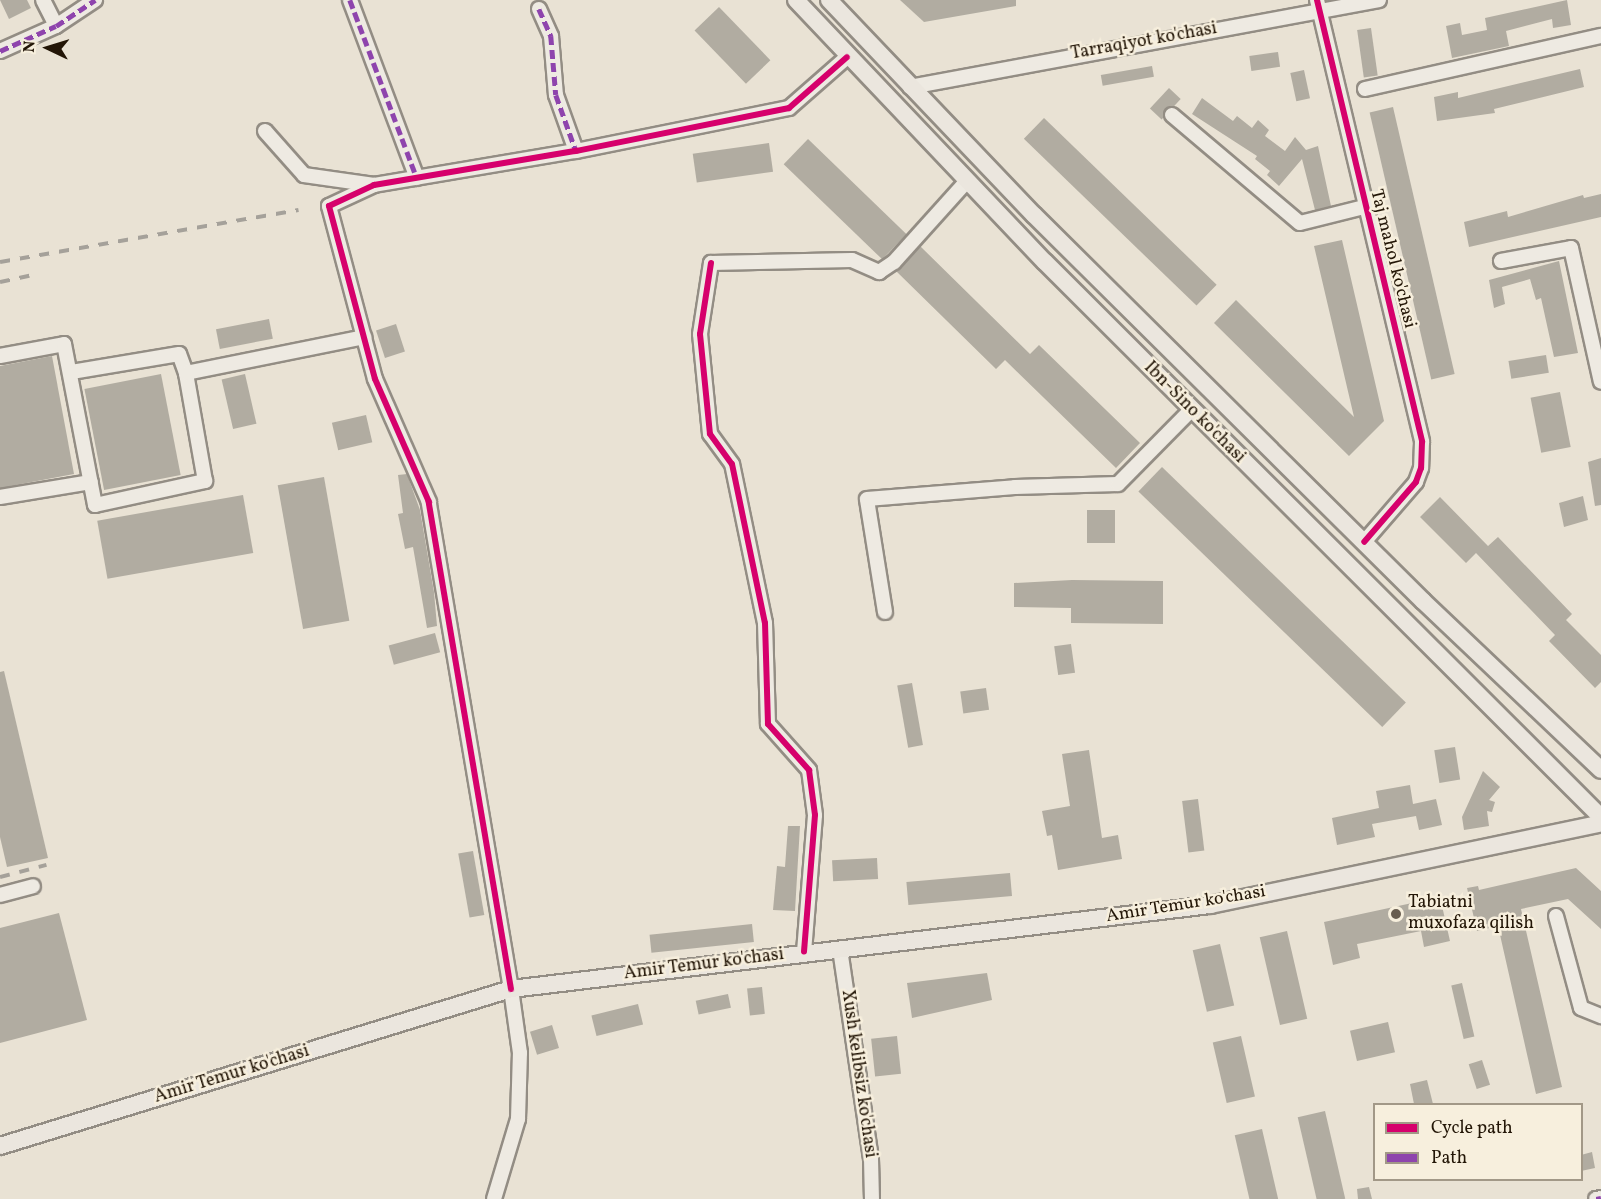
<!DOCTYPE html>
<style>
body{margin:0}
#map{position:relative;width:1601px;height:1199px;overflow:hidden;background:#e9e2d4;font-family:Vollkorn,serif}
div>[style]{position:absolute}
.building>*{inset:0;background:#b1aca1;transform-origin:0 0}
.roads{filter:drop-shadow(2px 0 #938d84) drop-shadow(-2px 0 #938d84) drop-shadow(0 2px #938d84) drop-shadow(0 -2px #938d84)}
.minor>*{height:14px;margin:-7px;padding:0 7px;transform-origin:7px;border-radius:7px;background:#eeeae2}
.major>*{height:16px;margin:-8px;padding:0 8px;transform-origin:8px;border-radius:8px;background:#ebe6de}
.rail>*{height:4px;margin-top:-2px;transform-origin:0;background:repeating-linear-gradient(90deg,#a5a19a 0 10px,transparent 0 20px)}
.quiet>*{height:4.5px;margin-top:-2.25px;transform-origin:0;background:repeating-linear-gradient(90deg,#8e44ad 0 9px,transparent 0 13.5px)}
.cycleway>*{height:6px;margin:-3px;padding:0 3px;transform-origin:3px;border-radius:3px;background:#d6006c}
.dots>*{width:16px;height:16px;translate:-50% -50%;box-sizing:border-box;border:3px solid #f7efdd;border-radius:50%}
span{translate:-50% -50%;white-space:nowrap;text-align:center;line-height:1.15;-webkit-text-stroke:5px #f7efdd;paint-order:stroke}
.street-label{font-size:18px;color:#231607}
.poi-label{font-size:18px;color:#231607}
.left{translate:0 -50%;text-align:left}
.legend{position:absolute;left:1373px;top:1103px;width:210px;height:78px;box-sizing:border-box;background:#f7efdd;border:2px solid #a29887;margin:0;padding:8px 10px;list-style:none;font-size:18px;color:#231607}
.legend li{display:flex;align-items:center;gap:12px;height:30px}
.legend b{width:30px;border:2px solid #a29887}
.north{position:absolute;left:18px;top:18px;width:60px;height:60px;-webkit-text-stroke:4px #f7efdd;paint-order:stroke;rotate:274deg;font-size:16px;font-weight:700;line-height:24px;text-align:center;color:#231607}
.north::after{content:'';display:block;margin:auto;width:21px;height:27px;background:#231607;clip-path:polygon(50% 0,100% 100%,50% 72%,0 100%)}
</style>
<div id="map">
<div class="building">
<div style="clip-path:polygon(0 0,27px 0,31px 8px,9px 19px)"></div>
<div style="clip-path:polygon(900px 0,1016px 0,1016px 6px,924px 22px)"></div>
<div style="clip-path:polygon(1567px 0,1571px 25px,1553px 28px,1552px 19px,1506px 31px,1509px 46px,1452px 58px,1446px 26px,1460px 23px,1462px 35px,1487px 30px,1485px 18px)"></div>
<div style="left:719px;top:7px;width:74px;height:34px;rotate:46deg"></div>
<div style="left:1371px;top:28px;width:48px;height:14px;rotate:82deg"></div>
<div style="left:1278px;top:52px;width:15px;height:29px;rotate:82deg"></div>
<div style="left:1152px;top:66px;width:11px;height:52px;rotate:80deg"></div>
<div style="clip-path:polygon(1580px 69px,1584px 87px,1494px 109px,1495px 113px,1437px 121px,1434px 97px,1458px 92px,1458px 98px)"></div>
<div style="left:1304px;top:70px;width:29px;height:14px;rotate:78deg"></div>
<div style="left:1169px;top:88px;width:16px;height:28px;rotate:43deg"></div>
<div style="clip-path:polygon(1202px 98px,1233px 121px,1237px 116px,1252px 128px,1258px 120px,1269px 130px,1265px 136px,1285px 151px,1295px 137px,1306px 150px,1318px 146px,1331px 206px,1315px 210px,1302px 159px,1279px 186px,1267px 175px,1270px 171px,1255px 159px,1257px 156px,1192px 114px)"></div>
<div style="left:1393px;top:107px;width:274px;height:24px;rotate:77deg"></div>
<div style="left:1044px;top:118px;width:240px;height:29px;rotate:44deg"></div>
<div style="left:808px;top:139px;width:137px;height:35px;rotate:44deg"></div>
<div style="left:769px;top:143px;width:29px;height:77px;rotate:82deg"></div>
<div style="clip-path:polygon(1601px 194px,1601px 217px,1469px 247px,1464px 222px,1507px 211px,1508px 217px,1583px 195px,1584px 198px)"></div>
<div style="clip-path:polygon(1342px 240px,1384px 421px,1349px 456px,1214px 323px,1236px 300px,1354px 417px,1314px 246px)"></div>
<div style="clip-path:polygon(920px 246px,1030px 354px,1039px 345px,1140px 443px,1116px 468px,1005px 360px,996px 369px,896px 271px)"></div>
<div style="clip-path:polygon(1559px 261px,1578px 353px,1554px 357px,1541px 298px,1536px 300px,1530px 279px,1502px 287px,1505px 304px,1494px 308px,1489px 280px)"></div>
<div style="left:269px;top:319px;width:20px;height:54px;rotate:79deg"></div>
<div style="left:396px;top:324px;width:29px;height:21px;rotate:72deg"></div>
<div style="left:1546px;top:355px;width:18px;height:38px;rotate:81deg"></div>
<div style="clip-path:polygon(52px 356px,74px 474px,0 488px,0 366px)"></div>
<div style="left:161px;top:374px;width:103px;height:78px;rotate:79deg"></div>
<div style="left:245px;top:374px;width:51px;height:24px;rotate:77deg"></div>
<div style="left:1560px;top:392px;width:56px;height:30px;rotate:79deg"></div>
<div style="left:366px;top:415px;width:28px;height:35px;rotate:77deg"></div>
<div style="clip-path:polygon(1601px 458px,1601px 505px,1595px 506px,1588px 462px)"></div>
<div style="left:1162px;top:467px;width:339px;height:34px;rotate:44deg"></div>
<div style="clip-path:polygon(407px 474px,420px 510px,434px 592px,437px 626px,427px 628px,413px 547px,405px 549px,398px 514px,403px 513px,398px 475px)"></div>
<div style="left:324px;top:477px;width:146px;height:47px;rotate:80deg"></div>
<div style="left:243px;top:495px;width:59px;height:148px;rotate:80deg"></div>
<div style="clip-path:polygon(1583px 496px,1588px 520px,1564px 527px,1559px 503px)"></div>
<div style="clip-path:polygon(1440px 497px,1488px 546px,1498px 537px,1572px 614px,1566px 620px,1601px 655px,1601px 682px,1595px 688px,1549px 641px,1555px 635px,1476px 553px,1466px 563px,1420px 517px)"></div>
<div style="left:1087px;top:510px;width:28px;height:33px"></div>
<div style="clip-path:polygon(1072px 580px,1163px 581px,1163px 624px,1071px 623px,1071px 608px,1014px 607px,1014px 583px)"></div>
<div style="left:435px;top:633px;width:20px;height:48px;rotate:75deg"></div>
<div style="left:1071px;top:644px;width:29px;height:17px;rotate:82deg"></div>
<div style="clip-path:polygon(4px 671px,48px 858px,7px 867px,0 837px,0 672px)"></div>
<div style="left:912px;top:683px;width:63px;height:15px;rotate:80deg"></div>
<div style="left:986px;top:688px;width:22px;height:26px;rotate:82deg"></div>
<div style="left:1455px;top:747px;width:33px;height:21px;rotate:81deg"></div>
<div style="clip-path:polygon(1089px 750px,1102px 838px,1118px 835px,1122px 859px,1058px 870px,1052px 835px,1047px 836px,1042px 811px,1070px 806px,1062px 754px)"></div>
<div style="clip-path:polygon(1483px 771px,1500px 787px,1489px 800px,1495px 802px,1492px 812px,1487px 811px,1489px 826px,1464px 830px,1462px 817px)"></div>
<div style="clip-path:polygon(1410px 785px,1413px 804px,1436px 799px,1442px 825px,1419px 830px,1416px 816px,1372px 824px,1375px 837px,1337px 845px,1332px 818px,1379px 808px,1376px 791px)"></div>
<div style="left:1198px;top:799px;width:52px;height:16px;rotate:83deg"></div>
<div style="clip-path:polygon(788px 826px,800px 826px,795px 911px,773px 910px,777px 866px,785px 867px)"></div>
<div style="left:473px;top:851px;width:65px;height:15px;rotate:80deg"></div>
<div style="left:877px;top:858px;width:21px;height:45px;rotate:87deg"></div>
<div style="clip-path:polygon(1576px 868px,1601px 891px,1601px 929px,1568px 899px,1521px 909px,1562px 1087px,1536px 1094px,1498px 926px,1477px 931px,1467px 888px,1478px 886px,1479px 890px)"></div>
<div style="left:1010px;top:873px;width:23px;height:104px;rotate:85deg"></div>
<div style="clip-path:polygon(1440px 897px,1450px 941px,1424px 947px,1421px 931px,1357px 944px,1360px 958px,1333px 965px,1324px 922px)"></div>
<div style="clip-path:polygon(59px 913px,87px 1020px,0 1043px,0 928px)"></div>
<div style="left:752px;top:924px;width:18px;height:103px;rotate:84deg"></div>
<div style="left:1287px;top:931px;width:90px;height:28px;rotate:77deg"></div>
<div style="left:1220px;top:944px;width:63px;height:28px;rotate:77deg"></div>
<div style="clip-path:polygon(987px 973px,992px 1000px,912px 1018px,907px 983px)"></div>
<div style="left:1462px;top:983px;width:55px;height:11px;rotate:77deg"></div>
<div style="left:762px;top:987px;width:27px;height:15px;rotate:84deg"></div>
<div style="left:728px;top:994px;width:14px;height:33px;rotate:78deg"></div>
<div style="left:638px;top:1004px;width:21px;height:48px;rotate:76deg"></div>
<div style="left:1388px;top:1022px;width:31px;height:39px;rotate:77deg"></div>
<div style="left:552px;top:1025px;width:24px;height:23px;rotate:73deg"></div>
<div style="left:897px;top:1036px;width:38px;height:26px;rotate:84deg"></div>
<div style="left:1241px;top:1036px;width:62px;height:29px;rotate:77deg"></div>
<div style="left:1482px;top:1060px;width:26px;height:14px;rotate:72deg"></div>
<div style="clip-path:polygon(1427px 1080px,1433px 1104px,1414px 1104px,1410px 1084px)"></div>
<div style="left:1325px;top:1111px;width:90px;height:28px;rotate:77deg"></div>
<div style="left:1262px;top:1129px;width:72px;height:28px;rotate:77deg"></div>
<div style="clip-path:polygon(1592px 1152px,1595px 1168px,1581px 1171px,1581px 1155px)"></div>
<div style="clip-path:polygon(1369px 1187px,1372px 1199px,1358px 1199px,1357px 1189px)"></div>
</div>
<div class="roads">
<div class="minor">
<div style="left:43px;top:0;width:29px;rotate:63deg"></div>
<div style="left:350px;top:0;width:190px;rotate:69.4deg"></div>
<div style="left:1317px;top:0;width:454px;rotate:76.6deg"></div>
<div style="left:1422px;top:442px;width:26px;rotate:92deg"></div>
<div style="left:1421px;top:468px;width:15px;rotate:110deg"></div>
<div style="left:1416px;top:482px;width:79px;rotate:130.9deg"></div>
<div style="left:539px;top:9px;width:30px;rotate:66deg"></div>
<div style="left:551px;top:36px;width:59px;rotate:85.2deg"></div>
<div style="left:556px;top:95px;width:59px;rotate:70.3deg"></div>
<div style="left:0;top:51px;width:61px;rotate:-24.1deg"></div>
<div style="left:56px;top:26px;width:47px;rotate:-33.7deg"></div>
<div style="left:910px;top:87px;width:477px;rotate:-10.5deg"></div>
<div style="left:1365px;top:89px;width:242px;rotate:-12.7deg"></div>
<div style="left:1172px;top:115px;width:167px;rotate:40.2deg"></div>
<div style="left:1300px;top:223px;width:66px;rotate:-14deg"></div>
<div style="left:265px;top:131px;width:59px;rotate:48.4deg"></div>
<div style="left:304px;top:175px;width:71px;rotate:8.1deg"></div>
<div style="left:1501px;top:261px;width:71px;rotate:-10.5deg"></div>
<div style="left:1571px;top:248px;width:137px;rotate:77.4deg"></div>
<div style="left:0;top:356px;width:65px;rotate:-10.6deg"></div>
<div style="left:64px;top:344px;width:164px;rotate:79.1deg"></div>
<div style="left:95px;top:505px;width:113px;rotate:-12.3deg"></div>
<div style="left:205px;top:481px;width:110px;rotate:-100deg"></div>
<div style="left:186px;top:373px;width:20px;rotate:-110deg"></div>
<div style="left:179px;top:354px;width:109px;rotate:170.5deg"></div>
<div style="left:186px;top:373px;width:182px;rotate:-11.4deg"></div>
<div style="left:0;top:497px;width:92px;rotate:-9.4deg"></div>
<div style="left:885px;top:612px;width:114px;rotate:-99.1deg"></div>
<div style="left:867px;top:499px;width:148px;rotate:-4.6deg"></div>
<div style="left:1015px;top:487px;width:103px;rotate:-1.7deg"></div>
<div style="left:1118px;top:484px;width:104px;rotate:-45.4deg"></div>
<div style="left:0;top:895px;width:34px;rotate:-15deg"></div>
<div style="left:1556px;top:916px;width:95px;rotate:74.8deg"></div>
<div style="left:1581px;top:1008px;width:22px;rotate:22deg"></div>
<div style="left:840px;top:949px;width:212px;rotate:81.6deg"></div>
<div style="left:871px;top:1159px;width:40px;rotate:88.6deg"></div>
<div style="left:804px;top:952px;width:137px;rotate:-85.4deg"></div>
<div style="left:815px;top:815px;width:45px;rotate:-97.6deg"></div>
<div style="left:809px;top:770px;width:62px;rotate:-131.7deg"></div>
<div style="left:768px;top:724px;width:101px;rotate:-91.7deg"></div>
<div style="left:765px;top:623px;width:162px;rotate:-101.7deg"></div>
<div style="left:732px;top:464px;width:37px;rotate:-126deg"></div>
<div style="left:710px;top:434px;width:100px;rotate:-95.7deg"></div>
<div style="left:700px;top:334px;width:72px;rotate:-81.2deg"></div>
<div style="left:711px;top:263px;width:141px;rotate:-1.2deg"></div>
<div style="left:852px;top:260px;width:30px;rotate:24deg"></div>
<div style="left:879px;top:272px;width:18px;rotate:-34deg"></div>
<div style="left:894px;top:262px;width:108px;rotate:-48deg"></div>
<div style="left:494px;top:1199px;width:84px;rotate:-73.3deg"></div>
<div style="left:518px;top:1119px;width:66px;rotate:-88.3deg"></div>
<div style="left:520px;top:1053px;width:65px;rotate:-98deg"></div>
<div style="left:511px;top:989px;width:494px;rotate:-99.6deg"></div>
<div style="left:429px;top:502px;width:134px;rotate:-113.7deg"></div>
<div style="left:375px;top:379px;width:179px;rotate:-104.9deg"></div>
<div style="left:329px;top:206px;width:50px;rotate:-25deg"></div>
<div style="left:374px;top:185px;width:205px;rotate:-9.6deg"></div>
<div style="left:576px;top:151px;width:217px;rotate:-11.4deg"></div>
<div style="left:789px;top:108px;width:77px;rotate:-41.3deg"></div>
<div style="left:1596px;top:1199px;width:5px;rotate:-11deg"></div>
</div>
<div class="major">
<div style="left:796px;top:0;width:361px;rotate:46.5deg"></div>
<div style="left:1045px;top:262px;width:786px;rotate:44.95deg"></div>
<div style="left:829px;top:0;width:297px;rotate:46.4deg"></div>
<div style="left:1034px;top:215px;width:548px;rotate:44.78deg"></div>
<div style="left:1423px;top:601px;width:245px;rotate:43.5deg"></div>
<div style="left:0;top:1146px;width:535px;rotate:-17.08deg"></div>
<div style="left:511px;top:989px;width:704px;rotate:-6.85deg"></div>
<div style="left:1210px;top:905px;width:400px;rotate:-11.8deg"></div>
</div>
</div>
<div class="rail">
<div style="left:0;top:262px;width:303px;rotate:-9.9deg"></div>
<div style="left:0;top:282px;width:30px;rotate:-12deg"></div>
<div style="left:0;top:877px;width:48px;rotate:-14.6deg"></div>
</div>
<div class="quiet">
<div style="left:350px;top:0;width:190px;rotate:69.4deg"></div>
<div style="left:539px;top:9px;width:30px;rotate:66deg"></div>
<div style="left:551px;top:36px;width:59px;rotate:85.2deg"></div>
<div style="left:556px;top:95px;width:59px;rotate:70.3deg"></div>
<div style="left:0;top:51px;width:61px;rotate:-24.1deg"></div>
<div style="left:56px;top:26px;width:47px;rotate:-33.7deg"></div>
<div style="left:1596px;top:1199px;width:5px;rotate:-11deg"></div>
</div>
<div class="cycleway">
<div style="left:1317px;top:0;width:454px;rotate:76.6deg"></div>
<div style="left:1422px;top:442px;width:26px;rotate:92deg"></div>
<div style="left:1421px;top:468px;width:15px;rotate:110deg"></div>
<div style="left:1416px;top:482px;width:79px;rotate:130.9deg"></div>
<div style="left:711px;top:263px;width:72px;rotate:98.8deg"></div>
<div style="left:700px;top:334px;width:100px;rotate:84.3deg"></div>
<div style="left:710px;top:434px;width:37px;rotate:54deg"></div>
<div style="left:732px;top:464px;width:162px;rotate:78.3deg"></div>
<div style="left:765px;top:623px;width:101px;rotate:88.3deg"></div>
<div style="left:768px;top:724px;width:62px;rotate:48.3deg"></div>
<div style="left:809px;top:770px;width:45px;rotate:82.4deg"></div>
<div style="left:815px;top:815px;width:137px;rotate:94.6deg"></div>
<div style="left:511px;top:989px;width:494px;rotate:-99.6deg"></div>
<div style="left:429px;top:502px;width:134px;rotate:-113.7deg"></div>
<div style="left:375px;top:379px;width:179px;rotate:-104.9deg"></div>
<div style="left:329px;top:206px;width:50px;rotate:-25deg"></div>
<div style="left:374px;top:185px;width:205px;rotate:-9.6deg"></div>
<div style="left:576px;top:151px;width:217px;rotate:-11.4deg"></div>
<div style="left:789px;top:108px;width:77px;rotate:-41.3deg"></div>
</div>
<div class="dots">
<div style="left:1396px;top:914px;background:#685d4f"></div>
</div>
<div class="street-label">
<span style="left:1144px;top:42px;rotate:-10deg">Tarraqiyot ko'chasi</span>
<span style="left:1392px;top:259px;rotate:76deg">Taj mahol ko'chasi</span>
<span style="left:1194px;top:413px;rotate:45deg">Ibn-Sino ko'chasi</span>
<span style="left:1186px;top:905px;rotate:-9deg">Amir Temur ko'chasi</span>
<span style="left:704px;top:965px;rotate:-7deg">Amir Temur ko'chasi</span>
<span style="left:858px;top:1074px;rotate:82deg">Xush kelibsiz ko'chasi</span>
<span style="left:232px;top:1075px;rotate:-17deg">Amir Temur ko'chasi</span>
</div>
<div class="poi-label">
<span class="left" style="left:1408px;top:914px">Tabiatni<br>muxofaza qilish</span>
</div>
<ul class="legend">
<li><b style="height:8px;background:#d6006c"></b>Cycle path</li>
<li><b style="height:8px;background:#8e44ad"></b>Path</li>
</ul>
<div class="north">N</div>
</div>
